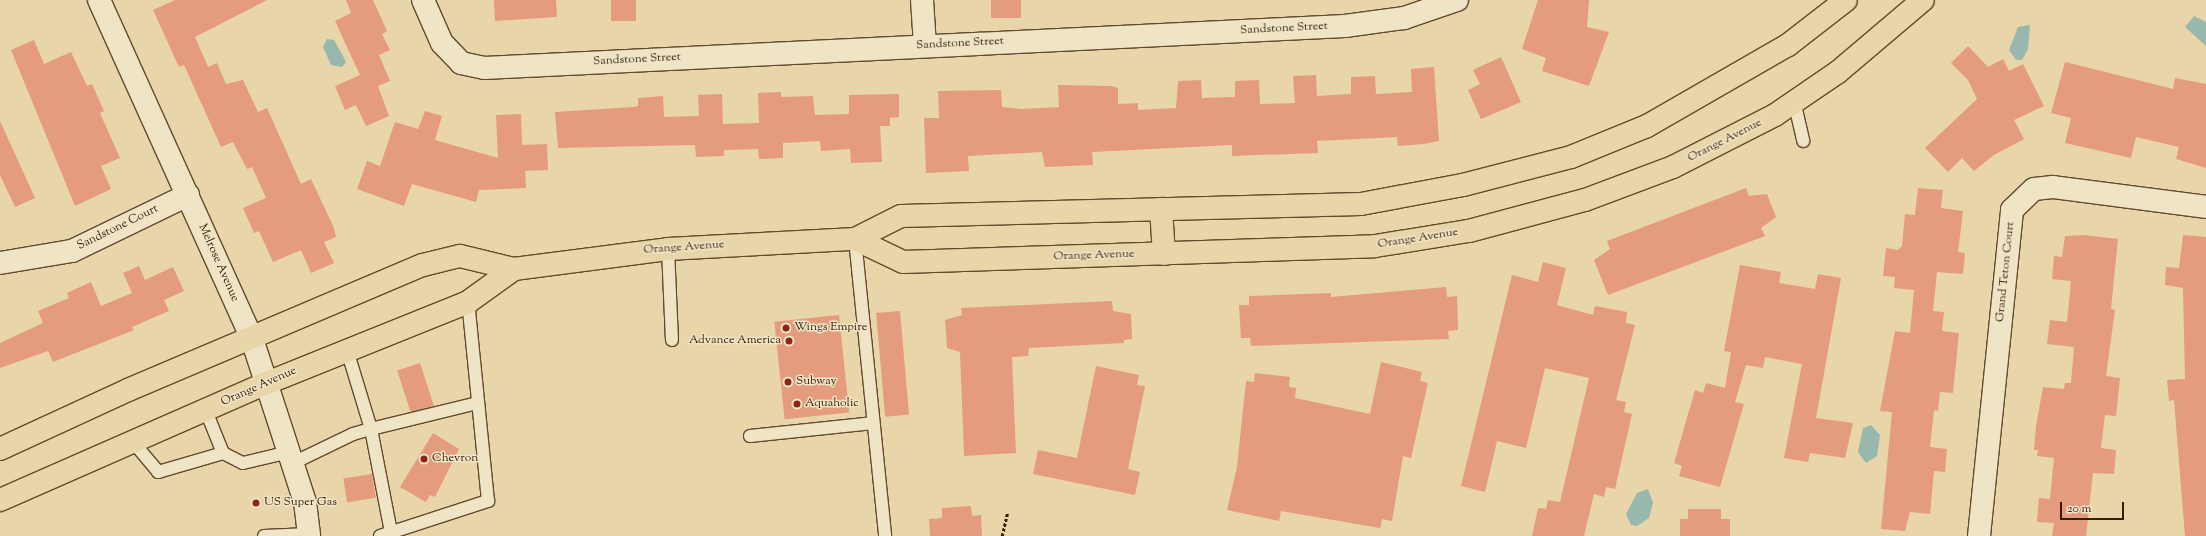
<!DOCTYPE html>
<style>
body{margin:0}
#map{position:relative;width:2206px;height:536px;overflow:hidden;background:#e8d5a9;font-family:"Sorts Mill Goudy",serif}
div>[style]{position:absolute}
.water>*{inset:0;background:#98b8ae}
.building>*{inset:0;background:#e59b7e;transform-origin:0 0}
.path>*{height:2.5px;margin-top:-1.25px;transform-origin:0;background:repeating-linear-gradient(90deg,#371b04 0 3px,transparent 0 5px)}
.roads{filter:drop-shadow(1px 0 #634a2d) drop-shadow(-1px 0 #634a2d) drop-shadow(0 1px #634a2d) drop-shadow(0 -1px #634a2d)}
.service>*{height:12px;margin:-6px;padding:0 6px;transform-origin:6px;border-radius:6px;background:#f0e4c7}
.minor>*{height:22px;margin:-11px;padding:0 11px;transform-origin:11px;border-radius:11px;background:#f0e4c7}
.tertiary>*{height:22px;margin:-11px;padding:0 11px;transform-origin:11px;border-radius:11px;background:#f0e4c7}
.primary>*{height:22px;margin:-11px;padding:0 11px;transform-origin:11px;border-radius:11px;background:#e8d5a9}
.dots>*{width:11px;height:11px;translate:-50% -50%;box-sizing:border-box;border:2px solid #f0e4c7;border-radius:50%}
span{translate:-50% -50%;white-space:nowrap;text-align:center;line-height:1.15;-webkit-text-stroke:3px #f0e4c7;paint-order:stroke}
.street-label{font-size:12px;color:#371b04}
.poi-label{font-size:12px;color:#371b04}
.left{translate:0 -50%;text-align:left}
.right{translate:-100% -50%;text-align:right}
.scale{position:absolute;left:2060px;top:502px;width:64px;height:18px;box-sizing:border-box;border:2px solid #371b04;border-top:0;padding-left:5px;font-size:12px;line-height:14px;white-space:nowrap;color:#371b04;-webkit-text-stroke:3px #f0e4c7;paint-order:stroke}
</style>
<div id="map">
<div class="water">
<div style="clip-path:polygon(2194px 16px,2206px 22px,2206px 46px,2185px 27px)"></div>
<div style="clip-path:polygon(2030px 25px,2028px 49px,2022px 60px,2016px 60px,2009px 50px,2018px 27px)"></div>
<div style="clip-path:polygon(327px 39px,334px 40px,343px 56px,346px 62px,342px 67px,331px 65px,323px 47px)"></div>
<div style="clip-path:polygon(1871px 425px,1880px 435px,1877px 456px,1866px 463px,1858px 452px,1863px 428px)"></div>
<div style="clip-path:polygon(1648px 489px,1653px 503px,1649px 518px,1637px 526px,1631px 525px,1626px 514px,1637px 493px)"></div>
</div>
<div class="building">
<div style="clip-path:polygon(175px 0,267px 0,195px 37px,208px 67px,217px 63px,226px 84px,243px 80px,258px 112px,267px 108px,301px 184px,311px 179px,334px 228px,336px 237px,324px 242px,334px 263px,311px 273px,301px 250px,273px 262px,259px 231px,254px 233px,243px 208px,266px 198px,252px 167px,247px 169px,233px 142px,221px 147px,184px 65px,179px 67px,153px 10px)"></div>
<div style="clip-path:polygon(346px 0,373px 0,387px 31px,382px 34px,390px 50px,379px 55px,390px 81px,378px 86px,389px 116px,366px 126px,356px 105px,345px 110px,335px 86px,360px 75px,335px 21px,351px 13px)"></div>
<div style="clip-path:polygon(494px 0,556px 0,557px 17px,495px 21px)"></div>
<div style="left:611px;top:0;width:25px;height:21px"></div>
<div style="left:991px;top:0;width:30px;height:18px"></div>
<div style="clip-path:polygon(1538px 0,1589px 0,1587px 27px,1609px 32px,1589px 86px,1542px 71px,1546px 58px,1522px 49px)"></div>
<div style="clip-path:polygon(34px 40px,44px 64px,71px 52px,87px 86px,92px 84px,104px 111px,100px 113px,120px 158px,101px 166px,111px 189px,75px 206px,11px 50px)"></div>
<div style="clip-path:polygon(1968px 46px,1988px 67px,2003px 59px,2009px 71px,2023px 64px,2044px 106px,2014px 120px,2024px 139px,1994px 155px,1974px 171px,1962px 158px,1948px 172px,1925px 148px,1977px 99px,1968px 80px,1951px 63px)"></div>
<div style="clip-path:polygon(1501px 57px,1521px 102px,1481px 119px,1468px 90px,1480px 84px,1473px 70px)"></div>
<div style="clip-path:polygon(2065px 62px,2173px 89px,2175px 78px,2206px 84px,2206px 168px,2176px 159px,2179px 147px,2136px 137px,2131px 158px,2065px 143px,2071px 118px,2051px 113px)"></div>
<div style="clip-path:polygon(1434px 67px,1439px 141px,1424px 144px,1398px 146px,1397px 137px,1317px 141px,1318px 153px,1232px 156px,1232px 145px,1092px 152px,1093px 165px,1045px 167px,1042px 152px,968px 156px,969px 171px,926px 173px,924px 118px,939px 118px,938px 91px,1001px 90px,1002px 107px,1022px 109px,1059px 107px,1058px 85px,1112px 86px,1118px 88px,1118px 104px,1138px 103px,1138px 110px,1176px 108px,1178px 81px,1201px 80px,1202px 98px,1235px 97px,1235px 81px,1259px 80px,1260px 104px,1295px 103px,1293px 76px,1316px 75px,1317px 96px,1351px 94px,1351px 77px,1375px 76px,1376px 94px,1412px 92px,1411px 69px)"></div>
<div style="clip-path:polygon(781px 92px,781px 97px,813px 96px,815px 115px,849px 114px,849px 95px,899px 94px,899px 117px,890px 118px,890px 126px,880px 126px,882px 162px,851px 163px,850px 149px,821px 151px,820px 141px,783px 143px,783px 158px,759px 159px,758px 149px,724px 150px,724px 156px,696px 157px,695px 145px,558px 148px,555px 112px,633px 107px,638px 106px,638px 98px,663px 96px,664px 117px,699px 116px,698px 95px,722px 94px,723px 124px,759px 123px,758px 93px)"></div>
<div style="clip-path:polygon(425px 111px,442px 116px,435px 140px,498px 158px,496px 115px,521px 114px,522px 145px,547px 144px,548px 170px,525px 171px,526px 188px,479px 190px,476px 202px,412px 184px,404px 206px,357px 189px,367px 161px,380px 166px,395px 122px,418px 129px)"></div>
<div style="clip-path:polygon(0 121px,35px 198px,15px 207px,0 175px)"></div>
<div style="clip-path:polygon(1746px 188px,1749px 196px,1767px 194px,1776px 217px,1761px 228px,1765px 236px,1608px 295px,1594px 260px,1610px 249px,1607px 241px)"></div>
<div style="clip-path:polygon(1918px 188px,1943px 190px,1941px 208px,1963px 211px,1958px 252px,1965px 253px,1963px 274px,1937px 272px,1933px 311px,1944px 312px,1942px 331px,1959px 333px,1953px 393px,1940px 392px,1938px 411px,1934px 410px,1930px 447px,1947px 449px,1945px 472px,1934px 471px,1930px 514px,1910px 512px,1905px 531px,1881px 529px,1892px 412px,1880px 411px,1895px 331px,1910px 333px,1914px 290px,1894px 288px,1895px 277px,1883px 276px,1886px 248px,1898px 250px,1902px 246px,1905px 214px,1915px 215px)"></div>
<div style="clip-path:polygon(2084px 235px,2118px 239px,2111px 309px,2115px 310px,2106px 376px,2120px 378px,2116px 416px,2105px 415px,2101px 448px,2116px 450px,2114px 474px,2093px 473px,2086px 536px,2052px 536px,2054px 523px,2037px 522px,2039px 498px,2050px 499px,2054px 458px,2037px 456px,2038px 450px,2034px 450px,2036px 426px,2043px 387px,2064px 389px,2065px 383px,2071px 383px,2074px 347px,2047px 344px,2050px 320px,2067px 322px,2071px 281px,2052px 279px,2054px 256px,2062px 257px,2065px 236px)"></div>
<div style="clip-path:polygon(2183px 235px,2206px 237px,2206px 536px,2185px 536px,2174px 400px,2169px 401px,2167px 380px,2185px 379px,2183px 288px,2165px 285px,2166px 267px,2179px 268px)"></div>
<div style="clip-path:polygon(1543px 262px,1566px 268px,1557px 305px,1593px 315px,1595px 306px,1627px 312px,1626px 323px,1635px 325px,1616px 400px,1626px 402px,1624px 412px,1632px 414px,1615px 489px,1606px 487px,1604px 497px,1594px 494px,1584px 536px,1532px 536px,1538px 508px,1546px 509px,1548px 500px,1560px 502px,1589px 378px,1545px 368px,1526px 448px,1497px 441px,1485px 492px,1461px 486px,1512px 275px,1538px 282px)"></div>
<div style="clip-path:polygon(1740px 265px,1781px 272px,1779px 283px,1815px 289px,1818px 274px,1841px 278px,1816px 418px,1853px 423px,1845px 458px,1810px 453px,1808px 462px,1784px 458px,1802px 364px,1765px 357px,1763px 368px,1746px 365px,1735px 402px,1744px 404px,1720px 487px,1679px 476px,1682px 466px,1674px 463px,1695px 390px,1703px 393px,1706px 383px,1725px 388px,1731px 352px,1724px 351px)"></div>
<div style="clip-path:polygon(139px 266px,145px 280px,173px 267px,184px 291px,164px 300px,169px 311px,132px 327px,134px 330px,53px 362px,48px 351px,0 368px,0 343px,43px 323px,38px 311px,69px 298px,67px 293px,91px 282px,101px 306px,132px 293px,123px 273px)"></div>
<div style="clip-path:polygon(1446px 287px,1447px 297px,1457px 296px,1458px 330px,1448px 331px,1449px 339px,1251px 346px,1250px 338px,1241px 338px,1239px 305px,1249px 305px,1249px 296px,1331px 293px,1331px 297px)"></div>
<div style="clip-path:polygon(1112px 301px,1113px 311px,1131px 314px,1132px 339px,1124px 340px,1124px 343px,1029px 348px,1028px 356px,1012px 357px,1016px 453px,964px 456px,960px 352px,947px 348px,945px 320px,962px 315px,961px 308px)"></div>
<div style="left:900px;top:311px;width:104px;height:24px;rotate:85deg"></div>
<div style="left:839px;top:315px;width:98px;height:65px;rotate:84deg"></div>
<div style="clip-path:polygon(1381px 362px,1422px 372px,1420px 381px,1428px 383px,1411px 458px,1403px 456px,1392px 521px,1382px 519px,1380px 528px,1281px 511px,1279px 521px,1227px 510px,1237px 467px,1246px 381px,1254px 382px,1255px 373px,1290px 377px,1289px 387px,1296px 388px,1295px 398px,1370px 414px)"></div>
<div style="left:420px;top:363px;width:45px;height:24px;rotate:72deg"></div>
<div style="clip-path:polygon(1096px 366px,1139px 375px,1137px 385px,1145px 386px,1128px 469px,1140px 472px,1135px 495px,1033px 474px,1038px 450px,1077px 458px)"></div>
<div style="clip-path:polygon(433px 433px,459px 449px,435px 497px,430px 495px,426px 502px,400px 487px)"></div>
<div style="left:372px;top:474px;width:24px;height:29px;rotate:81deg"></div>
<div style="clip-path:polygon(971px 506px,972px 516px,981px 515px,982px 536px,930px 536px,929px 519px,942px 518px,942px 508px)"></div>
<div style="clip-path:polygon(1688px 509px,1721px 509px,1721px 519px,1730px 519px,1730px 536px,1680px 536px,1680px 519px,1688px 519px)"></div>
</div>
<div class="path">
<div style="left:1002px;top:536px;width:23px;rotate:-77deg"></div>
</div>
<div class="roads">
<div class="service">
<div style="left:1795px;top:105px;width:37px;rotate:77deg"></div>
<div style="left:855px;top:239px;width:299px;rotate:84.2deg"></div>
<div style="left:668px;top:249px;width:91px;rotate:87.5deg"></div>
<div style="left:206px;top:411px;width:45px;rotate:68deg"></div>
<div style="left:223px;top:453px;width:22px;rotate:27deg"></div>
<div style="left:243px;top:463px;width:47px;rotate:-13.4deg"></div>
<div style="left:750px;top:436px;width:124px;rotate:-6deg"></div>
<div style="left:134px;top:443px;width:38px;rotate:50deg"></div>
<div style="left:158px;top:472px;width:68px;rotate:-16.3deg"></div>
<div style="left:293px;top:463px;width:67px;rotate:-25.8deg"></div>
<div style="left:353px;top:434px;width:19px;rotate:-16deg"></div>
<div style="left:371px;top:429px;width:83px;rotate:-106.9deg"></div>
<div style="left:391px;top:532px;width:105px;rotate:-101deg"></div>
<div style="left:371px;top:429px;width:110px;rotate:-13.7deg"></div>
<div style="left:264px;top:536px;width:45px;rotate:-2.5deg"></div>
<div style="left:380px;top:536px;width:114px;rotate:-18deg"></div>
<div style="left:488px;top:501px;width:200px;rotate:-95.7deg"></div>
</div>
<div class="minor">
<div style="left:423px;top:0;width:47px;rotate:66.2deg"></div>
<div style="left:442px;top:43px;width:28px;rotate:46deg"></div>
<div style="left:461px;top:63px;width:24px;rotate:12deg"></div>
<div style="left:484px;top:68px;width:862px;rotate:-2.79deg"></div>
<div style="left:1345px;top:26px;width:60px;rotate:-7.7deg"></div>
<div style="left:1404px;top:18px;width:56px;rotate:-18.8deg"></div>
<div style="left:922px;top:0;width:45px;rotate:86.2deg"></div>
<div style="left:0;top:263px;width:73px;rotate:-9.5deg"></div>
<div style="left:72px;top:251px;width:129px;rotate:-25.8deg"></div>
<div style="left:1979px;top:536px;width:328px;rotate:-84.2deg"></div>
<div style="left:2012px;top:210px;width:30px;rotate:-44deg"></div>
<div style="left:2034px;top:189px;width:19px;rotate:-6deg"></div>
<div style="left:2053px;top:187px;width:154px;rotate:7.4deg"></div>
</div>
<div class="tertiary">
<div style="left:99px;top:0;width:372px;rotate:65.7deg"></div>
<div style="left:252px;top:339px;width:171px;rotate:72deg"></div>
<div style="left:305px;top:502px;width:34px;rotate:83deg"></div>
</div>
<div class="primary">
<div style="left:1161px;top:209px;width:45px;rotate:86.2deg"></div>
<div style="left:855px;top:239px;width:53px;rotate:25.6deg"></div>
<div style="left:903px;top:262px;width:472px;rotate:-1.9deg"></div>
<div style="left:1375px;top:246px;width:95px;rotate:-9.1deg"></div>
<div style="left:1469px;top:231px;width:120px;rotate:-15deg"></div>
<div style="left:1585px;top:200px;width:94px;rotate:-20.6deg"></div>
<div style="left:1673px;top:167px;width:114px;rotate:-27deg"></div>
<div style="left:1775px;top:115px;width:76px;rotate:-34.3deg"></div>
<div style="left:1838px;top:72px;width:111px;rotate:-40.3deg"></div>
<div style="left:0;top:449px;width:141px;rotate:-24.7deg"></div>
<div style="left:128px;top:390px;width:320px;rotate:-23deg"></div>
<div style="left:423px;top:265px;width:38px;rotate:-14deg"></div>
<div style="left:460px;top:256px;width:56px;rotate:13.5deg"></div>
<div style="left:514px;top:269px;width:155px;rotate:-7.4deg"></div>
<div style="left:668px;top:249px;width:187px;rotate:-3.1deg"></div>
<div style="left:855px;top:239px;width:51px;rotate:-26.6deg"></div>
<div style="left:901px;top:216px;width:460px;rotate:-1.5deg"></div>
<div style="left:1361px;top:204px;width:104px;rotate:-10.6deg"></div>
<div style="left:1463px;top:185px;width:112px;rotate:-14.5deg"></div>
<div style="left:1571px;top:157px;width:82px;rotate:-22.2deg"></div>
<div style="left:1647px;top:126px;width:163px;rotate:-29.9deg"></div>
<div style="left:1788px;top:45px;width:73px;rotate:-37.8deg"></div>
<div style="left:0;top:500px;width:292px;rotate:-23.7deg"></div>
<div style="left:267px;top:383px;width:217px;rotate:-21.9deg"></div>
<div style="left:468px;top:302px;width:57px;rotate:-35.7deg"></div>
</div>
</div>
<div class="dots">
<div style="left:786px;top:328px;background:#8f2418"></div>
<div style="left:789px;top:341px;background:#8f2418"></div>
<div style="left:788px;top:382px;background:#8f2418"></div>
<div style="left:797px;top:404px;background:#8f2418"></div>
<div style="left:424px;top:459px;background:#8f2418"></div>
<div style="left:256px;top:503px;background:#8f2418"></div>
</div>
<div class="street-label">
<span style="left:1284px;top:29px;rotate:-3deg">Sandstone Street</span>
<span style="left:960px;top:44px;rotate:-3deg">Sandstone Street</span>
<span style="left:637px;top:60px;rotate:-3deg">Sandstone Street</span>
<span style="left:1725px;top:141px;rotate:-27deg">Orange Avenue</span>
<span style="left:118px;top:228px;rotate:-26deg">Sandstone Court</span>
<span style="left:1418px;top:239px;rotate:-9deg">Orange Avenue</span>
<span style="left:684px;top:248px;rotate:-4deg">Orange Avenue</span>
<span style="left:1094px;top:256px;rotate:-2deg">Orange Avenue</span>
<span style="left:218px;top:263px;rotate:66deg">Melrose Avenue</span>
<span style="left:2006px;top:272px;rotate:-84deg">Grand Teton Court</span>
<span style="left:259px;top:387px;rotate:-24deg">Orange Avenue</span>
</div>
<div class="poi-label">
<span class="left" style="left:794px;top:328px">Wings Empire</span>
<span class="right" style="left:781px;top:341px">Advance America</span>
<span class="left" style="left:796px;top:382px">Subway</span>
<span class="left" style="left:805px;top:404px">Aquaholic</span>
<span class="left" style="left:432px;top:459px">Chevron</span>
<span class="left" style="left:264px;top:503px">US Super Gas</span>
</div>
<div class="scale">20 m</div>
</div>
